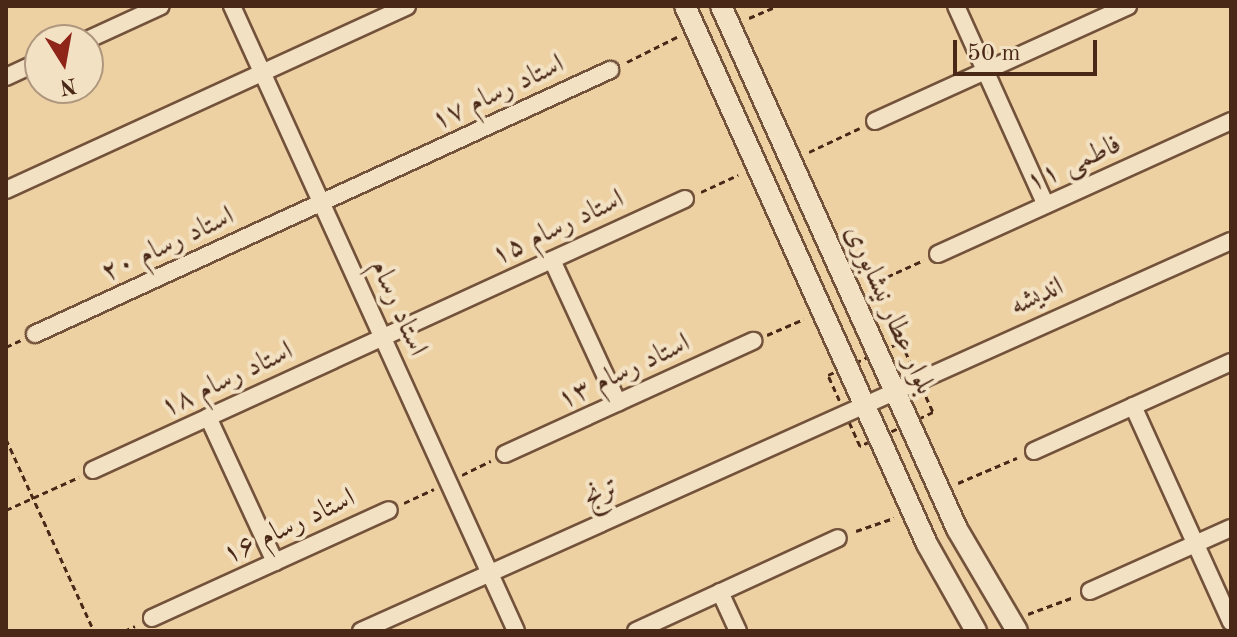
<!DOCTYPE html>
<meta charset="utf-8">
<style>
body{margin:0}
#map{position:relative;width:1237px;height:637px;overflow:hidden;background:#edd1a3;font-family:"Old Standard TT",Amiri,serif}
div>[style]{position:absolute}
.path>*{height:3px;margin-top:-1.5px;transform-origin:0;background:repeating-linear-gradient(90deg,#4a2818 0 6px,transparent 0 10px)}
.roads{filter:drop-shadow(2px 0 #73523b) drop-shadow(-2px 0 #73523b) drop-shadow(0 2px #73523b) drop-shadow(0 -2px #73523b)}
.minor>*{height:16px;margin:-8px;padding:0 8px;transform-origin:8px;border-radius:8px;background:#f3e1c3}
.tertiary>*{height:20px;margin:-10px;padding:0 10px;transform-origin:10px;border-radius:10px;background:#f3e1c3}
span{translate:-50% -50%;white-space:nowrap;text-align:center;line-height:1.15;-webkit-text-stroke:8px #f3e1c3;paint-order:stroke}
.street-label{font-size:28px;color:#4a2818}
.frame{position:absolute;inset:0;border:8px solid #4a2818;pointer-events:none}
.north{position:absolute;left:24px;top:24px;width:80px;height:80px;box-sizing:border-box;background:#f3e1c3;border:2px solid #af977f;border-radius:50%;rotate:169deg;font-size:22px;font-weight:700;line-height:32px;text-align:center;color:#4a2818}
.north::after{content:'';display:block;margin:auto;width:28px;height:36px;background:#8f2418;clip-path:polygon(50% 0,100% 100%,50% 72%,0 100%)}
.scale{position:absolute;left:953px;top:40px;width:144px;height:36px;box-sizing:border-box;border:4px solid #4a2818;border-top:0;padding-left:10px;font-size:24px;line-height:28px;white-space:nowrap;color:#4a2818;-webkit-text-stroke:6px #f3e1c3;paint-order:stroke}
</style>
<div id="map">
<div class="path">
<div style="left:749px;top:18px;width:30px;rotate:-23deg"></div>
<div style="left:627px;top:62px;width:56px;rotate:-26.6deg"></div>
<div style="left:809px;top:152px;width:56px;rotate:-25.2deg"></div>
<div style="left:701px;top:192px;width:41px;rotate:-24.7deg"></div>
<div style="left:869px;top:285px;width:60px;rotate:-24.4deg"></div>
<div style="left:767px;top:335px;width:40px;rotate:-23.4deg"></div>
<div style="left:901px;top:342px;width:77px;rotate:65.4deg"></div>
<div style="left:933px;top:412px;width:81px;rotate:155deg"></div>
<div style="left:860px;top:446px;width:78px;rotate:-114.3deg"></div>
<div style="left:828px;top:375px;width:80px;rotate:-24.3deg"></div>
<div style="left:6px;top:347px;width:17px;rotate:-25deg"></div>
<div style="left:6px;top:439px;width:211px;rotate:65.4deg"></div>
<div style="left:462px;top:475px;width:32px;rotate:-26deg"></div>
<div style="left:958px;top:483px;width:64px;rotate:-23deg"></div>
<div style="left:404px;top:503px;width:33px;rotate:-25deg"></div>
<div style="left:6px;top:510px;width:80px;rotate:-24.3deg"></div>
<div style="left:856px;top:531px;width:40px;rotate:-18.9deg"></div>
<div style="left:1028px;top:614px;width:49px;rotate:-20.3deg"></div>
<div style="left:124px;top:631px;width:12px;rotate:-24deg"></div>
</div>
<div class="roads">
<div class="minor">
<div style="left:232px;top:6px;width:686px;rotate:65.56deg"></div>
<div style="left:956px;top:6px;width:218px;rotate:65.7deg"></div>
<div style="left:87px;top:40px;width:81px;rotate:-24.7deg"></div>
<div style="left:6px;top:77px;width:38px;rotate:-25deg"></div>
<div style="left:875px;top:121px;width:278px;rotate:-24.4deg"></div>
<div style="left:6px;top:190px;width:441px;rotate:-24.6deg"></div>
<div style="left:938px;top:254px;width:322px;rotate:-24.4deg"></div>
<div style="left:552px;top:260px;width:157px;rotate:65.2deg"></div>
<div style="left:35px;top:334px;width:633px;rotate:-24.66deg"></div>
<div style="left:1133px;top:406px;width:237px;rotate:65.6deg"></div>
<div style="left:208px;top:417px;width:160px;rotate:65.2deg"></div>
<div style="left:1034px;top:451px;width:216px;rotate:-24.3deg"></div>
<div style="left:505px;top:454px;width:273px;rotate:-24.5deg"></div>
<div style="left:93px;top:470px;width:651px;rotate:-24.6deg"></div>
<div style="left:1090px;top:591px;width:154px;rotate:-24.1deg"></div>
<div style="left:720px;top:592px;width:43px;rotate:65.2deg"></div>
<div style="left:152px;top:618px;width:260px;rotate:-24.5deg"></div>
<div style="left:361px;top:631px;width:953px;rotate:-24.15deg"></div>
<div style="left:636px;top:631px;width:222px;rotate:-24.7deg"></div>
</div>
<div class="tertiary">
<div style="left:685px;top:6px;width:590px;rotate:65.78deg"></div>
<div style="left:927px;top:544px;width:100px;rotate:60.6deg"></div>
<div style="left:721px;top:6px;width:574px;rotate:65.71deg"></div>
<div style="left:957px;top:529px;width:118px;rotate:59.5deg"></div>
</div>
</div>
<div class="street-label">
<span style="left:498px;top:93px;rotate:-25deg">استاد رسام ۱۷</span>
<span style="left:1074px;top:164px;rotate:-24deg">فاطمی ۱۱</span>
<span style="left:558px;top:228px;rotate:-25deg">استاد رسام ۱۵</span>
<span style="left:168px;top:245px;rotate:-25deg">استاد رسام ۲۰</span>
<span style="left:1037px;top:297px;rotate:-24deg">اندیشه</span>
<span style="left:398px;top:308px;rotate:66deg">استاد رسام</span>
<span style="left:889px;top:310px;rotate:66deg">بلوار عطار نیشابوری</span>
<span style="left:624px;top:372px;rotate:-25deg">استاد رسام ۱۳</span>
<span style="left:227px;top:380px;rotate:-25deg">استاد رسام ۱۸</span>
<span style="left:601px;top:493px;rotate:-25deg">ترنج</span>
<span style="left:289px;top:527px;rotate:-25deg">استاد رسام ۱۶</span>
</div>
<div class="frame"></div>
<div class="north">N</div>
<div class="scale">50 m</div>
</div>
